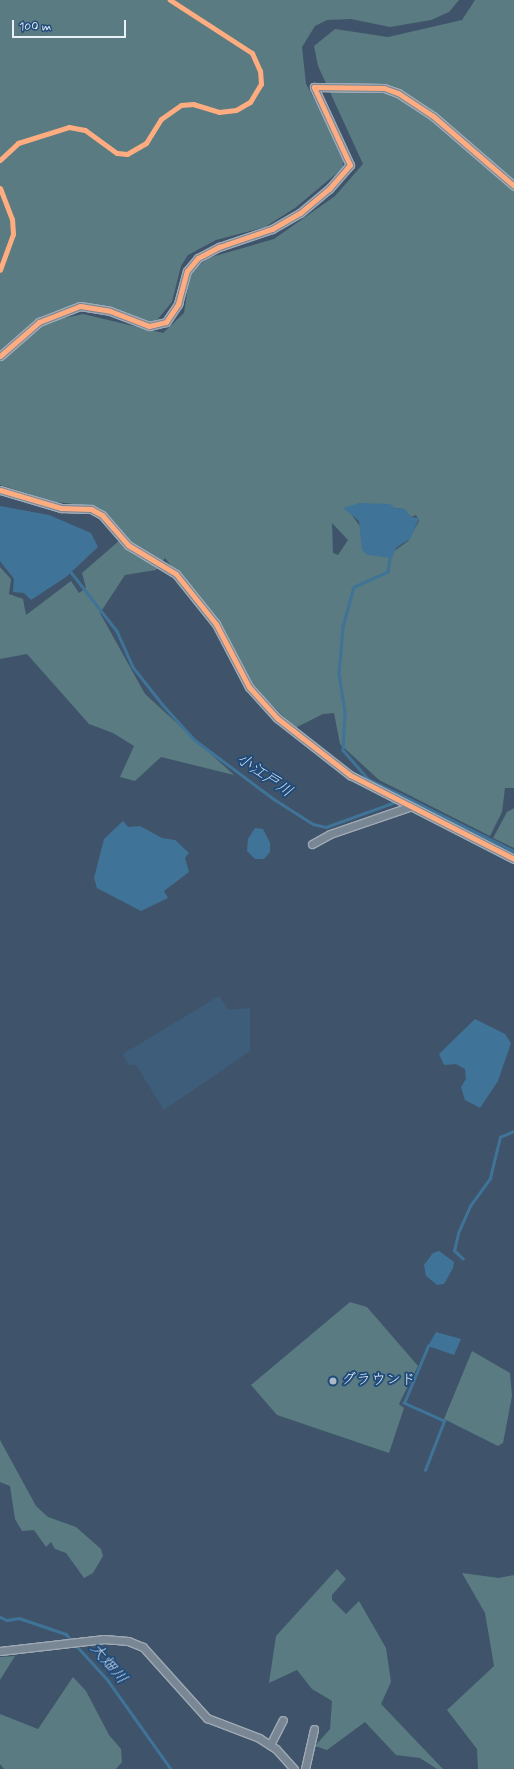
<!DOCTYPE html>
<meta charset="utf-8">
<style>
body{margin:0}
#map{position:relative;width:514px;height:1769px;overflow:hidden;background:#3f546a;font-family:Mynerve,"Klee One",sans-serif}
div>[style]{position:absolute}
.built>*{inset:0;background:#3e5d7b}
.green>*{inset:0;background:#597b81}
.water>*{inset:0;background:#407398}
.stream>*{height:2.5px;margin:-1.25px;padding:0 1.25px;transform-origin:1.25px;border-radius:1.25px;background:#407398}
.roads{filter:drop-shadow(1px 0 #9faab5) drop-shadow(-1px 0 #9faab5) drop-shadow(0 1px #9faab5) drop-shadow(0 -1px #9faab5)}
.street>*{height:7px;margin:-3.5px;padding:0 3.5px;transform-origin:3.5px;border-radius:3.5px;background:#798694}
.cycleway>*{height:5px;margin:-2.5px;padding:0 2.5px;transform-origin:2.5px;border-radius:2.5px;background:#ffac80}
.dots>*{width:11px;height:11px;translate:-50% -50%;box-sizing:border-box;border:2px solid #1f4a7a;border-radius:50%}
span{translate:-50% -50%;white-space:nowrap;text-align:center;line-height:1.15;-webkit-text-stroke:4px #1f4a7a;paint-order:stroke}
.poi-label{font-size:15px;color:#e8f1f8}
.left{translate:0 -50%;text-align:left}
.water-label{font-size:16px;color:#cfdfea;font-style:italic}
.scale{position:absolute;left:12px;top:20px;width:114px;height:18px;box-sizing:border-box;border:2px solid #e8f1f8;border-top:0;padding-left:5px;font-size:12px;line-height:14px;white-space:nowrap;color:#e8f1f8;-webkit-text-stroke:3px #1f4a7a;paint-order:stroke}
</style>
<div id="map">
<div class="built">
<div style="clip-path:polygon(219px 996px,229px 1010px,250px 1008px,250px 1051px,164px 1110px,136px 1065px,129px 1065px,123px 1054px)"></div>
</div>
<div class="green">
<div style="clip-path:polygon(0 0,459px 0,449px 12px,431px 20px,390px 27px,351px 19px,327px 20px,315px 26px,302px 47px,306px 84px,344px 152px,343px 168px,295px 208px,265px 227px,216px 240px,188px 255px,181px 266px,172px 302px,157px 320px,151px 322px,98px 305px,78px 303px,38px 318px,0 350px)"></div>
<div style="clip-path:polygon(evenodd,475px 0,514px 0,514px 788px,505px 788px,502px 812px,490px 836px,379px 780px,340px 744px,334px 713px,323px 714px,295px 728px,252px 685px,224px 632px,165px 558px,156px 570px,125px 575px,100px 613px,145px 694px,234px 775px,161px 757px,135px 781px,120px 777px,134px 746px,113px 733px,89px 724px,27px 654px,0 659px,0 567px,11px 579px,9px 594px,23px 599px,26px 615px,71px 581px,79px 593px,86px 588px,82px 573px,120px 540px,130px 551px,135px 546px,111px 520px,92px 506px,56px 502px,0 485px,0 362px,46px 322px,83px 314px,163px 333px,184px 313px,190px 273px,208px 258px,274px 239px,335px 196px,363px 164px,318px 66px,314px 46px,335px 29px,388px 37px,462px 20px,475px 0,360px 503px,403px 509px,411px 517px,416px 515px,419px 521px,408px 541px,393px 552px,362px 550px,362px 529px,346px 507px,351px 509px,360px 503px,475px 0,332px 523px,348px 540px,338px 555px,333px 553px,332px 523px)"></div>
<div style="clip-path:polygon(514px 808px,514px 848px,493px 838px,507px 812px)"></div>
<div style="clip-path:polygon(350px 1302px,367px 1307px,418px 1366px,399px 1404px,404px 1408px,389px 1453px,277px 1415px,251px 1385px)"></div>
<div style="clip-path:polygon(472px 1351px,510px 1373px,512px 1396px,503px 1443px,498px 1446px,444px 1419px)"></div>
<div style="clip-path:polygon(0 1440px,36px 1506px,48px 1517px,76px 1527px,101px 1549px,103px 1556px,93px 1573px,84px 1578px,66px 1553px,55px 1549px,51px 1542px,46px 1547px,34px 1530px,22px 1531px,15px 1519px,10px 1486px,0 1482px)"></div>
<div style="clip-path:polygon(337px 1569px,346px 1579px,332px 1595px,332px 1600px,346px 1614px,359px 1601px,386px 1648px,391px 1682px,381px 1704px,443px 1769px,437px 1769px,420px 1758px,396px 1755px,365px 1722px,327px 1750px,315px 1746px,330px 1729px,332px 1701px,312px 1689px,297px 1670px,269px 1683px,276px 1636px)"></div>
<div style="clip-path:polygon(462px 1573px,499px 1578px,514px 1575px,514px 1769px,478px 1769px,477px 1749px,447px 1710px,494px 1666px,485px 1613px)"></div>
<div style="clip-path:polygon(15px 1656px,0 1680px,0 1657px)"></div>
<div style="clip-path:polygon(73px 1677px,86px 1691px,109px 1735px,121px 1749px,122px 1762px,116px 1769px,4px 1769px,0 1764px,0 1714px,38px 1729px)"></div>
</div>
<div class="water">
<div style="clip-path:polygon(360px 503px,390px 504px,395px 508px,405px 509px,411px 517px,419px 518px,411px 538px,396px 548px,392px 558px,368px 555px,362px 550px,359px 521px,343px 508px)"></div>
<div style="clip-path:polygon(0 506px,49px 515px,91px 533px,98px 547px,66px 577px,31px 600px,24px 593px,13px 592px,14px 579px,0 561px)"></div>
<div style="clip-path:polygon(123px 821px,128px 827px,140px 826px,162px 838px,175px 840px,189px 853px,185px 858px,189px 872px,164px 891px,168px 898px,141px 911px,97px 888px,94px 878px,104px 839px)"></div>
<div style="clip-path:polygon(255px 828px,263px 829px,270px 843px,270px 852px,264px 859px,255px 859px,247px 851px,248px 839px)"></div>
<div style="clip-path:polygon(475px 1019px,505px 1034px,511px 1043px,498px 1081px,480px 1108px,465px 1100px,461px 1087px,466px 1079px,465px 1069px,456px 1064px,444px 1065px,439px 1054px)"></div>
<div style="clip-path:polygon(439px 1251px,454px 1262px,453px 1268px,444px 1284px,437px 1285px,426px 1276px,424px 1265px,433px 1253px)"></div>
<div style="clip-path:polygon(436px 1332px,461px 1339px,454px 1355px,428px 1346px)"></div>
</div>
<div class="stream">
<div style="left:390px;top:558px;width:14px;rotate:98deg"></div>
<div style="left:388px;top:572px;width:37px;rotate:156deg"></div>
<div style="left:354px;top:587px;width:41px;rotate:105.4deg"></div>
<div style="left:343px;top:627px;width:47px;rotate:94.9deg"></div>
<div style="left:339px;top:674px;width:38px;rotate:81deg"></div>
<div style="left:345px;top:712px;width:38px;rotate:93deg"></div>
<div style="left:343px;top:750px;width:38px;rotate:49deg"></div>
<div style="left:368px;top:779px;width:47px;rotate:25.5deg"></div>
<div style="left:71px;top:572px;width:75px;rotate:52.1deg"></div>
<div style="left:117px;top:631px;width:39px;rotate:66deg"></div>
<div style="left:133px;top:667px;width:48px;rotate:51.7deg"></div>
<div style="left:163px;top:705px;width:47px;rotate:47.6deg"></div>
<div style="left:195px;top:740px;width:99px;rotate:36.8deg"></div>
<div style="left:274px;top:799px;width:46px;rotate:32.7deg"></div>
<div style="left:313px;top:824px;width:13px;rotate:13deg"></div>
<div style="left:326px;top:827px;width:77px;rotate:-19.9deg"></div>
<div style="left:403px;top:799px;width:9px;rotate:6deg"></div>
<div style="left:412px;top:800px;width:114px;rotate:26.6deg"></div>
<div style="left:463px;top:1259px;width:12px;rotate:-138deg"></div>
<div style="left:454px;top:1251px;width:18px;rotate:-77deg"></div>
<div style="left:458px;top:1233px;width:30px;rotate:-66deg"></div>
<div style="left:470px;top:1206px;width:34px;rotate:-54deg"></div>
<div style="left:490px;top:1178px;width:42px;rotate:-76.3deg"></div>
<div style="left:500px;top:1137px;width:15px;rotate:-23deg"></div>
<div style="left:425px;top:1470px;width:53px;rotate:-68.8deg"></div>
<div style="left:444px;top:1421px;width:44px;rotate:-155.8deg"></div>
<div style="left:404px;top:1403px;width:62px;rotate:-67.2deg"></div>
<div style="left:0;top:1617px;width:8px;rotate:23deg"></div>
<div style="left:7px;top:1620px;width:12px;rotate:-9deg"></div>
<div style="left:19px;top:1618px;width:50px;rotate:18.8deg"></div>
<div style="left:66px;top:1634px;width:61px;rotate:47.7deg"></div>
<div style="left:107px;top:1679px;width:110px;rotate:54.6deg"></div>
</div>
<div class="roads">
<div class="street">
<div style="left:0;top:356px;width:52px;rotate:-41.1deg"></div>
<div style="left:39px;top:322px;width:44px;rotate:-21.3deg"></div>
<div style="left:80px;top:306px;width:30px;rotate:9deg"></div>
<div style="left:110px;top:311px;width:42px;rotate:21deg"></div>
<div style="left:149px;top:326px;width:17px;rotate:-13deg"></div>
<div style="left:166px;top:322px;width:22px;rotate:-56deg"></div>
<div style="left:178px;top:304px;width:34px;rotate:-75deg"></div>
<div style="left:187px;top:271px;width:17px;rotate:-50deg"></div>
<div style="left:198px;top:258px;width:24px;rotate:-28deg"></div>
<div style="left:219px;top:247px;width:56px;rotate:-18.8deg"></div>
<div style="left:272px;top:229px;width:32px;rotate:-30deg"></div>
<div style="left:300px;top:213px;width:38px;rotate:-40deg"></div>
<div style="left:329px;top:189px;width:32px;rotate:-49deg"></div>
<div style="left:350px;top:165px;width:86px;rotate:-114.8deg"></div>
<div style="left:314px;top:87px;width:70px;rotate:0.8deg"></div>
<div style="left:384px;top:88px;width:15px;rotate:20deg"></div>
<div style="left:398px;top:93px;width:42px;rotate:33.3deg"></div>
<div style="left:433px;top:116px;width:107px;rotate:40.8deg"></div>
<div style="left:0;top:490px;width:64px;rotate:16.4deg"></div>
<div style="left:61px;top:508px;width:30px;rotate:2deg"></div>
<div style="left:91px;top:509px;width:13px;rotate:29deg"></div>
<div style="left:102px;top:515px;width:40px;rotate:49deg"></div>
<div style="left:128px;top:545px;width:56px;rotate:31.1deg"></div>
<div style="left:176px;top:574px;width:64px;rotate:51.3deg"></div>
<div style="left:216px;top:624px;width:71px;rotate:62.4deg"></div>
<div style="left:249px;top:687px;width:42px;rotate:47.9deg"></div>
<div style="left:277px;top:718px;width:93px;rotate:38deg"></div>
<div style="left:350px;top:775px;width:184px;rotate:27.1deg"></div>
<div style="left:312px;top:844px;width:21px;rotate:-29deg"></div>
<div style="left:330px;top:834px;width:83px;rotate:-18.9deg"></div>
<div style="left:0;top:1651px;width:105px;rotate:-6.6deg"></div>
<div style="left:104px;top:1639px;width:24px;rotate:5deg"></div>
<div style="left:128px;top:1641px;width:16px;rotate:22deg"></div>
<div style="left:143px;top:1647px;width:96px;rotate:48deg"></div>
<div style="left:207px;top:1718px;width:56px;rotate:21deg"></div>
<div style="left:259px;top:1738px;width:20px;rotate:33deg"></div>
<div style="left:276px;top:1749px;width:27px;rotate:48deg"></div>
<div style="left:270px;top:1745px;width:28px;rotate:-63deg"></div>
<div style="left:305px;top:1769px;width:41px;rotate:-77.3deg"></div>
</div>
</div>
<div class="cycleway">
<div style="left:0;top:160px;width:25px;rotate:-43deg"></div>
<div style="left:18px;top:143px;width:53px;rotate:-17.4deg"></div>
<div style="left:69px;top:127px;width:16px;rotate:11deg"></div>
<div style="left:85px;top:130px;width:39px;rotate:36deg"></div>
<div style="left:117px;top:153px;width:10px;rotate:6deg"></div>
<div style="left:127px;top:154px;width:22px;rotate:-30deg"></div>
<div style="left:146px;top:143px;width:28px;rotate:-58deg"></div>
<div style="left:161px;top:119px;width:24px;rotate:-35deg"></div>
<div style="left:181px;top:105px;width:12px;rotate:-5deg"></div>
<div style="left:193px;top:104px;width:27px;rotate:17deg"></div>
<div style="left:219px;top:112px;width:17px;rotate:-7deg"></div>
<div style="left:236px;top:110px;width:16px;rotate:-30deg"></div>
<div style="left:250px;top:102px;width:21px;rotate:-59deg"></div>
<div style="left:261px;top:84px;width:13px;rotate:-94deg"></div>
<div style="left:260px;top:71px;width:20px;rotate:-114deg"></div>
<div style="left:252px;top:53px;width:98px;rotate:-147.1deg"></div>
<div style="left:0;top:188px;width:33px;rotate:69deg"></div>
<div style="left:12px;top:219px;width:15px;rotate:86deg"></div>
<div style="left:13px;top:234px;width:38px;rotate:110deg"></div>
<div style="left:0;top:356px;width:52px;rotate:-41.1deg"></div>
<div style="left:39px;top:322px;width:44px;rotate:-21.3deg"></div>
<div style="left:80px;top:306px;width:30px;rotate:9deg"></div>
<div style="left:110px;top:311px;width:42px;rotate:21deg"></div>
<div style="left:149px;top:326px;width:17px;rotate:-13deg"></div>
<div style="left:166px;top:322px;width:22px;rotate:-56deg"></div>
<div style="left:178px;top:304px;width:34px;rotate:-75deg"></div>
<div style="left:187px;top:271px;width:17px;rotate:-50deg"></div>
<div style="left:198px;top:258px;width:24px;rotate:-28deg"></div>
<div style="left:219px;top:247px;width:56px;rotate:-18.8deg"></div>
<div style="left:272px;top:229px;width:32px;rotate:-30deg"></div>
<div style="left:300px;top:213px;width:38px;rotate:-40deg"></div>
<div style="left:329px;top:189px;width:32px;rotate:-49deg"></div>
<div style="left:350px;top:165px;width:86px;rotate:-114.8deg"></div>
<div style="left:314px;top:87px;width:70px;rotate:0.8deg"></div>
<div style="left:384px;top:88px;width:15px;rotate:20deg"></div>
<div style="left:398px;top:93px;width:42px;rotate:33.3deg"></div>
<div style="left:433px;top:116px;width:107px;rotate:40.8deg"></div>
<div style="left:0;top:490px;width:64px;rotate:16.4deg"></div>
<div style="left:61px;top:508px;width:30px;rotate:2deg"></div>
<div style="left:91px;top:509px;width:13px;rotate:29deg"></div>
<div style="left:102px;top:515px;width:40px;rotate:49deg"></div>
<div style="left:128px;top:545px;width:56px;rotate:31.1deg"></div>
<div style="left:176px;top:574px;width:64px;rotate:51.3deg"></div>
<div style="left:216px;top:624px;width:71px;rotate:62.4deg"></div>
<div style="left:249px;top:687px;width:42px;rotate:47.9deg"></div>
<div style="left:277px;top:718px;width:93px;rotate:38deg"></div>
<div style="left:350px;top:775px;width:184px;rotate:27.1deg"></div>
</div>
<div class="dots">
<div style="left:333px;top:1381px;background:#adbac6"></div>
</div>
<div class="poi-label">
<span class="left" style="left:341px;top:1381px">グラウンド</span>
</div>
<div class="water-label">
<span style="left:264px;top:776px;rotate:35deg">小江戸川</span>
<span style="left:108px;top:1664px;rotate:50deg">大畑川</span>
</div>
<div class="scale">100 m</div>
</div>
